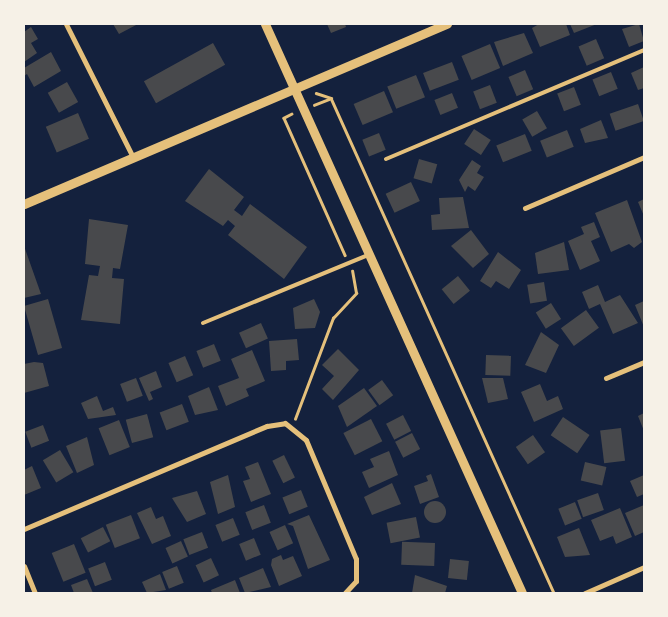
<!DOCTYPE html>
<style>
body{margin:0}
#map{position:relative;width:668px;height:617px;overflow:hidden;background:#14213d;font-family:Helvetica,sans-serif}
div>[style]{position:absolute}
.building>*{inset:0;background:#48494c;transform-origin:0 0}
.round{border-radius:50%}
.path>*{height:2.5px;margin:-1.25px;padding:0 1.25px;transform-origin:1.25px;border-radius:1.25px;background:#e5c07b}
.service>*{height:4px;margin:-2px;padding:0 2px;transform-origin:2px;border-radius:2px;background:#e5c07b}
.minor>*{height:5px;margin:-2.5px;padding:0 2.5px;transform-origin:2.5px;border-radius:2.5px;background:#e5c07b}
.tertiary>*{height:9px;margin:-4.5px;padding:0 4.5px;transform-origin:4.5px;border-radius:4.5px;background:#e5c07b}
span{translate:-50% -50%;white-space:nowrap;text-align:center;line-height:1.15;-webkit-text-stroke:4px #f6f1e7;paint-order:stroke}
.frame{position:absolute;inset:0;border:25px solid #f6f1e7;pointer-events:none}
</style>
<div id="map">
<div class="building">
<div style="clip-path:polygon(113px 24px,138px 24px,119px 34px)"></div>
<div style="clip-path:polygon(327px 24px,345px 24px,346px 27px,331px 33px)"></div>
<div style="clip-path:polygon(539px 24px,566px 24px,570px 35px,540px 47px,532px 28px)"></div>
<div style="clip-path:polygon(570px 24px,597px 24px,574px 33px)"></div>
<div style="clip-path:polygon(639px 24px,644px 41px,629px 47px,622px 29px)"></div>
<div style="clip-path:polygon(31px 27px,38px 39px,31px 43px,37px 53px,24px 62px,24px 32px)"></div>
<div style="clip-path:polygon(524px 33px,533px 53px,503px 66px,494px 42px)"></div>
<div style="left:596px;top:39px;width:21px;height:19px;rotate:67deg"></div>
<div style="left:213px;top:43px;width:25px;height:79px;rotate:61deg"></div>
<div style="left:490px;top:44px;width:26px;height:31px;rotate:67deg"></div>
<div style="clip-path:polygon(51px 52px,61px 71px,34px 87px,27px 74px,24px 76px,24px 68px)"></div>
<div style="left:452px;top:62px;width:19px;height:31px;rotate:69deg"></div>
<div style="clip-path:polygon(644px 67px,644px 88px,638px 90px,631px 73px)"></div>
<div style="left:525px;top:70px;width:21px;height:18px;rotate:67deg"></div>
<div style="left:611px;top:72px;width:18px;height:20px;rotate:68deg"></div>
<div style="left:416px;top:75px;width:24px;height:31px;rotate:68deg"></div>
<div style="left:67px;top:82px;width:23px;height:22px;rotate:61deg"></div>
<div style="left:490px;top:85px;width:19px;height:18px;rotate:69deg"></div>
<div style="left:574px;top:87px;width:19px;height:18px;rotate:69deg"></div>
<div style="left:384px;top:91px;width:23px;height:33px;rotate:67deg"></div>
<div style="left:452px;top:93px;width:16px;height:19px;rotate:68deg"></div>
<div style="left:638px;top:104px;width:18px;height:30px;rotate:71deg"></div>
<div style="left:537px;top:111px;width:20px;height:17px;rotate:60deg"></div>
<div style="left:78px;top:113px;width:28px;height:35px;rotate:67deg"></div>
<div style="clip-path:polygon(601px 120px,608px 138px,585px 143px,580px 129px)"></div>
<div style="left:474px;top:129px;width:20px;height:18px;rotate:33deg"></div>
<div style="left:567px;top:130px;width:18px;height:29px;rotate:68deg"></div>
<div style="left:379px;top:133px;width:18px;height:18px;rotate:68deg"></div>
<div style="left:525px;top:134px;width:18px;height:31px;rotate:68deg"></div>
<div style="left:419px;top:159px;width:19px;height:20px;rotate:16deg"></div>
<div style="clip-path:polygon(472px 160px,481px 166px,477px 173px,484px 177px,475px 191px,468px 186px,465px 192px,459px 180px)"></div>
<div style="clip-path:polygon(209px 169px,244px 197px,234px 210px,242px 216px,250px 204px,307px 247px,284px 279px,228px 235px,235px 226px,228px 220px,223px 226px,185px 201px)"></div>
<div style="left:411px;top:182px;width:21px;height:28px;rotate:65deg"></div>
<div style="clip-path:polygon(463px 197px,469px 228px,432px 230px,431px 215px,440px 214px,439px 198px)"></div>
<div style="clip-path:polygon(644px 199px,644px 216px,638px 202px)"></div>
<div style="clip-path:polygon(627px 200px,642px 242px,634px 248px,629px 244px,611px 252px,595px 213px)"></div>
<div style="clip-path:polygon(89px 219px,128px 225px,120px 269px,113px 268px,112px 278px,124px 279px,120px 324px,81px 320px,89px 275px,98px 276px,100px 266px,85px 264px)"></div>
<div style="clip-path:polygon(594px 222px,600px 237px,591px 241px,600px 261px,580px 270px,568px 241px,584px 234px,581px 227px)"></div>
<div style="clip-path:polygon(471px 230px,489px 254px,473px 268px,451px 246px)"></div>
<div style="clip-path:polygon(564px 242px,569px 270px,538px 274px,535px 253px)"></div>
<div style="clip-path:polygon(24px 246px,41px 294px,24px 298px)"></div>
<div style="clip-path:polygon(498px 252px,521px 270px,509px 289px,496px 281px,491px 288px,480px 281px)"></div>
<div style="left:458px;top:276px;width:19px;height:21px;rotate:51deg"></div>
<div style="left:544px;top:282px;width:19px;height:17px;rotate:81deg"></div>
<div style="clip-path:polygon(598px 285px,605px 302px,620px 295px,638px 323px,613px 334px,600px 304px,589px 309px,582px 292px)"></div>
<div style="left:48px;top:299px;width:51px;height:25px;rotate:74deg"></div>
<div style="clip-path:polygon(314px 299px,320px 312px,315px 328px,295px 329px,293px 308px)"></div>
<div style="clip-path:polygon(644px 301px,644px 327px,635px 305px)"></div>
<div style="left:551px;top:303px;width:19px;height:18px;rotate:58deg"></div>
<div style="left:586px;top:310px;width:22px;height:31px;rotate:54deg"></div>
<div style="left:261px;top:323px;width:17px;height:24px;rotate:66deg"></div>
<div style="clip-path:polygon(541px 332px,559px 345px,546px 373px,525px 365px)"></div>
<div style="clip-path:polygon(297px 339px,299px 360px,286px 361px,286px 370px,271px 371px,269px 341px)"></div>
<div style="left:214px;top:344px;width:18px;height:19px;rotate:68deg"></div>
<div style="clip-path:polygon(338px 349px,359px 370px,333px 400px,322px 389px,334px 376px,322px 365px)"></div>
<div style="clip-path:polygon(252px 350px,265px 381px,246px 389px,249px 396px,226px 406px,218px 386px,239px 378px,231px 359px)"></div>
<div style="left:486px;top:355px;width:25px;height:20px;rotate:2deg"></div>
<div style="left:185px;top:356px;width:21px;height:18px;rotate:67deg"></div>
<div style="clip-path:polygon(34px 362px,43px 363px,49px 386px,24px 393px,24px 364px)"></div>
<div style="clip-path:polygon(156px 371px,162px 387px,150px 392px,153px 399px,149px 401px,139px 378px)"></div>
<div style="left:136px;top:378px;width:19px;height:17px;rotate:69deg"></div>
<div style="clip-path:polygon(482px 378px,503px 378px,508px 399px,488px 403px)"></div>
<div style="left:382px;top:380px;width:19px;height:17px;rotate:54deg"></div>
<div style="clip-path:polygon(540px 384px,547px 401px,558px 396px,563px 409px,534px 422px,521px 392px)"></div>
<div style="clip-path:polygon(209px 387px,218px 410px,195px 415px,188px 396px)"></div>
<div style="clip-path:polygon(364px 388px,377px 406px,347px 427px,338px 406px)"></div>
<div style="clip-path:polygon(97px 396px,103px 411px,113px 407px,116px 415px,88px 419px,81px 403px)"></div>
<div style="left:182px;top:404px;width:19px;height:24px;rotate:69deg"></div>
<div style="clip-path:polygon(644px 413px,644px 431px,638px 416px)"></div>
<div style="left:147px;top:414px;width:24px;height:22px;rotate:75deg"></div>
<div style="left:403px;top:415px;width:18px;height:19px;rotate:63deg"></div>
<div style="left:563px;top:417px;width:32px;height:22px;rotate:34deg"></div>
<div style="left:371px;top:419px;width:25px;height:31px;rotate:63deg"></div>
<div style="left:119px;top:420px;width:29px;height:22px;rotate:68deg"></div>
<div style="left:43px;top:425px;width:17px;height:19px;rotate:69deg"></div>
<div style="left:621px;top:428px;width:33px;height:21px;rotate:83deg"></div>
<div style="left:412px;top:433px;width:18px;height:19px;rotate:63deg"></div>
<div style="left:533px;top:435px;width:21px;height:21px;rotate:55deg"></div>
<div style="clip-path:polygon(87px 437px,94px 465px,77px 473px,66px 446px)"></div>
<div style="left:60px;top:450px;width:26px;height:20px;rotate:59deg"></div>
<div style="clip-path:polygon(389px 451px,398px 475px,369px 488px,362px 472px,374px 467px,370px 459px)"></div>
<div style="left:284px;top:455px;width:25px;height:13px;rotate:64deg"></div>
<div style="clip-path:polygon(258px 462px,271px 494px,251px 502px,243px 481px,250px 479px,245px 467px)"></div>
<div style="left:585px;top:462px;width:22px;height:19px;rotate:13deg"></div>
<div style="clip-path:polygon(32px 466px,41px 488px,24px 495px,24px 470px)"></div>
<div style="clip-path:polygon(431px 474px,439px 497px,420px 504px,414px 486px,428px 481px,426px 476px)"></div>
<div style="clip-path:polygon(228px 475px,235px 507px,218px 514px,210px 482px)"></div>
<div style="clip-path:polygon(644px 475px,644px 494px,637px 497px,630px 481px)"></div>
<div style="clip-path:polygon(392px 483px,401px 504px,372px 515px,364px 497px)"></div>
<div style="left:301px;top:490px;width:18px;height:20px;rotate:68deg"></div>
<div style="clip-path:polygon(197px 491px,206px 514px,187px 522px,172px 498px)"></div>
<div style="left:598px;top:493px;width:18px;height:22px;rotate:71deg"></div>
<div class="round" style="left:424px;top:501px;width:22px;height:22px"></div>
<div style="left:575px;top:502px;width:18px;height:18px;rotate:68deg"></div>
<div style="left:264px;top:505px;width:19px;height:20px;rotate:69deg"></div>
<div style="clip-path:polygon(644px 505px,644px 532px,635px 536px,625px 513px)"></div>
<div style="clip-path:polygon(151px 507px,156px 519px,163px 516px,171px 536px,152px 544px,137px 513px)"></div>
<div style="clip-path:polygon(620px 508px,632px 537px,616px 544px,613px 536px,600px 541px,591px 520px)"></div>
<div style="left:131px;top:515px;width:25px;height:27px;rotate:69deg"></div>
<div style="clip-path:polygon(309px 515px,330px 560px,308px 569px,293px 526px,287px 524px)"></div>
<div style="left:416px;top:517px;width:21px;height:30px;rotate:79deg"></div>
<div style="left:233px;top:518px;width:18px;height:19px;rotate:68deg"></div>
<div style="left:285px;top:525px;width:20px;height:17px;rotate:66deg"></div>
<div style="left:103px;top:527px;width:16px;height:25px;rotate:63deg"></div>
<div style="clip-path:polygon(579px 528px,590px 555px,565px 557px,557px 537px)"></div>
<div style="left:202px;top:532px;width:17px;height:20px;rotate:69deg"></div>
<div style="left:254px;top:538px;width:18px;height:16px;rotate:68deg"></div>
<div style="left:181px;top:541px;width:17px;height:17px;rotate:66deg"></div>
<div style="left:435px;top:543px;width:23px;height:33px;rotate:92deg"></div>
<div style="left:74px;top:544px;width:31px;height:24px;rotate:68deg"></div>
<div style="clip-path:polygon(281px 555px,283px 560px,293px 556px,302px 576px,279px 586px,271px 565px,272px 559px)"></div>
<div style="left:211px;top:558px;width:19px;height:17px;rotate:65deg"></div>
<div style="left:450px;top:559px;width:19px;height:19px;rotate:6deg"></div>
<div style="left:105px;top:562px;width:19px;height:18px;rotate:69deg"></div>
<div style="left:177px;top:566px;width:18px;height:16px;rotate:68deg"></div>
<div style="clip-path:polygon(263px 568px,271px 587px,245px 593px,239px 578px)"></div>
<div style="clip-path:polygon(160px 574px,166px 590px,147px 593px,142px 582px)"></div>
<div style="clip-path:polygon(415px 575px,447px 586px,445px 593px,412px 593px)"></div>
<div style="clip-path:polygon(87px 579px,93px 593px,74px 593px,71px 585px)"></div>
<div style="clip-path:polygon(235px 580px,240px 593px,212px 593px,211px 590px)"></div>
</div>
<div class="path">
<div style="left:316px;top:93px;width:16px;rotate:18deg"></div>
<div style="left:331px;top:98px;width:543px;rotate:65.75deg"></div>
<div style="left:314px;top:105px;width:16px;rotate:-22deg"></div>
<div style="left:292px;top:114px;width:9px;rotate:153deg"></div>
<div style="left:284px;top:118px;width:150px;rotate:66deg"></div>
<div style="left:295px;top:419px;width:108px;rotate:-69.4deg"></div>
<div style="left:333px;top:318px;width:34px;rotate:-47deg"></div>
<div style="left:356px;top:293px;width:22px;rotate:-100deg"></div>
</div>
<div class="service">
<div style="left:386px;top:159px;width:280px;rotate:-22.9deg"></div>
<div style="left:203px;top:323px;width:181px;rotate:-22.4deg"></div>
</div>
<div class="minor">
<div style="left:66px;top:24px;width:149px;rotate:63.3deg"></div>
<div style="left:525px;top:208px;width:129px;rotate:-23.2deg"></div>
<div style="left:606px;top:378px;width:41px;rotate:-22.8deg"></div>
<div style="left:24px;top:529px;width:264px;rotate:-23deg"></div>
<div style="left:267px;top:426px;width:18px;rotate:-9deg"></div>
<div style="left:285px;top:423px;width:27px;rotate:39deg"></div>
<div style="left:306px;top:440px;width:129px;rotate:67.2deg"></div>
<div style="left:356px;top:559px;width:22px;rotate:90deg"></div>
<div style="left:356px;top:581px;width:16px;rotate:133deg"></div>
<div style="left:24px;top:566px;width:29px;rotate:68deg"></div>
<div style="left:585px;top:593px;width:64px;rotate:-23.8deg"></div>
</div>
<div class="tertiary">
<div style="left:265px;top:24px;width:624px;rotate:65.69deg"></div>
<div style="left:24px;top:204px;width:460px;rotate:-23.1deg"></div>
</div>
<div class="frame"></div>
</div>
